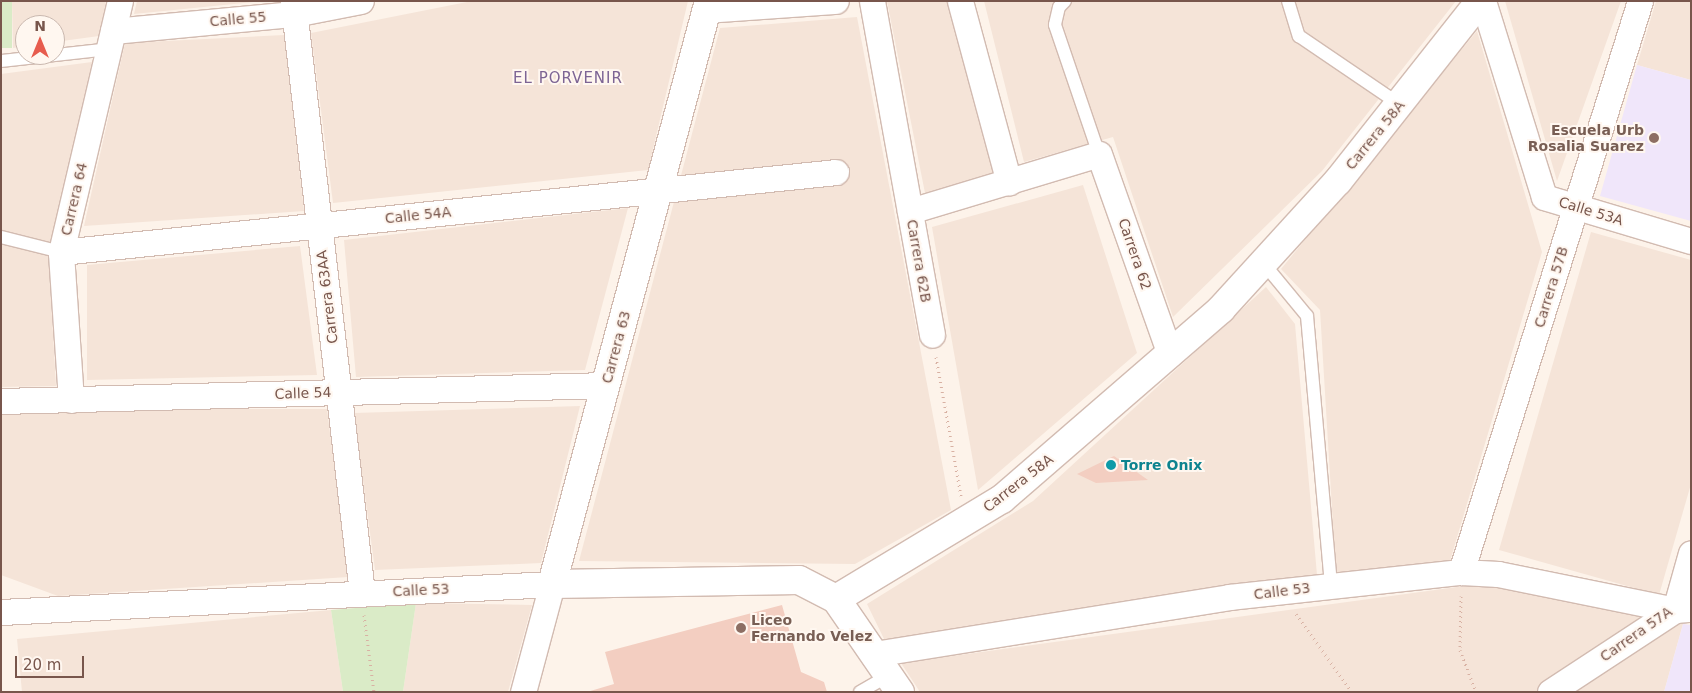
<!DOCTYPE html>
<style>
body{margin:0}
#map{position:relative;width:1692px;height:693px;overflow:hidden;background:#fdf3ea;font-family:"DejaVu Sans",sans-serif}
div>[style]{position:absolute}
.residential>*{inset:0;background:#f5e4d8}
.education>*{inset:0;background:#f0e6fa}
.green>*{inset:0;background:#daebc7;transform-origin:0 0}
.building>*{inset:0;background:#f3cec1}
.path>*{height:3px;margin-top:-1.5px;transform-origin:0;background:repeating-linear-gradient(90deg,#d8b1a3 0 1px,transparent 0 5px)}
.roads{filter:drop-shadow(1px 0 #d2bbb1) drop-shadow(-1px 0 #d2bbb1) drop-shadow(0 1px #d2bbb1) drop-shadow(0 -1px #d2bbb1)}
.service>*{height:12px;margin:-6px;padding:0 6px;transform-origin:6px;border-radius:6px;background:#fff}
.minor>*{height:25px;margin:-12.5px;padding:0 12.5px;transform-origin:12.5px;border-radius:12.5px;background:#fff}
.tertiary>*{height:28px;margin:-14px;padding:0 14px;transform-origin:14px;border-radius:14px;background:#fff}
.dots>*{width:14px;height:14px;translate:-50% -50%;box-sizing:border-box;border:2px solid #fff7f0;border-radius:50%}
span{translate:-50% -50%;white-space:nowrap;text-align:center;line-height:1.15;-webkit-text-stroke:4px #fff7f0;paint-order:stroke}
.street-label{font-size:14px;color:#78564c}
.education-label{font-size:14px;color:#785e54;font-weight:700}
.right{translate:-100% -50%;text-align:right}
.left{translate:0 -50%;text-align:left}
.culture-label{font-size:14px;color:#0d838f;font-weight:700}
.neighbourhood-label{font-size:15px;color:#7d6494;letter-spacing:1px}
.frame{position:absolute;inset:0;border:2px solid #78564c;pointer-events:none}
.north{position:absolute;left:15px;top:15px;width:50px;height:50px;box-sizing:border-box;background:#fff7f0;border:1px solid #c9b7ae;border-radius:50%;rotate:0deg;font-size:14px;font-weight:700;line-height:20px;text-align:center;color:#78564c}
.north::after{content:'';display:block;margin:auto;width:18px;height:22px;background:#e75c4e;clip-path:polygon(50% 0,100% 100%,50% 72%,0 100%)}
.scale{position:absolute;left:15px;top:656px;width:69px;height:22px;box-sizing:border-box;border:2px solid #78564c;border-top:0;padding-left:6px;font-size:15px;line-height:18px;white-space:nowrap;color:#78564c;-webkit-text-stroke:4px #fff7f0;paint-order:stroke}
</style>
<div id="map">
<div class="residential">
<div style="clip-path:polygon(12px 1px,106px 1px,99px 36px,55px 42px,55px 25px,25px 25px,25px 46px,13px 48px)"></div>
<div style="clip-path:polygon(137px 1px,263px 1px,134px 14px)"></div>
<div style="clip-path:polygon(472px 1px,688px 1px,648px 170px,333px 203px,311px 33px)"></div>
<div style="clip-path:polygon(887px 1px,950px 1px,999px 176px,925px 193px)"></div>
<div style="clip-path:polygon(984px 1px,1456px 1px,1322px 171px,1173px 317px,1113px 137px,1024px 162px)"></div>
<div style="clip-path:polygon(1505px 1px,1621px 1px,1557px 181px)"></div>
<div style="clip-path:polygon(1656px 1px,1691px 1px,1691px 80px,1637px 65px)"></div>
<div style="clip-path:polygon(857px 17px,951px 510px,855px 564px,579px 561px,720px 28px)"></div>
<div style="clip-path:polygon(1477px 31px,1542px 252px,1450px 561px,1336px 575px,1320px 310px,1281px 269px)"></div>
<div style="clip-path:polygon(284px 35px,304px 211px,84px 226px,125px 43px)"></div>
<div style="clip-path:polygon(92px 62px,49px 265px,56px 386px,1px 387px,1px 74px)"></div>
<div style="clip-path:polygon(1083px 185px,1137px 353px,978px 490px,932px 227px)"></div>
<div style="clip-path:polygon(628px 208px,585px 370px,356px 377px,344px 240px)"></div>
<div style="clip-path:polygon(1591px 232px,1691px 260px,1691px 484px,1659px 595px,1499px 550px)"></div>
<div style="clip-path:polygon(300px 246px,317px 375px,87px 380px,87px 265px)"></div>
<div style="clip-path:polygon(1266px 287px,1295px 324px,1317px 575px,886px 643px,867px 604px,1033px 501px)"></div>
<div style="clip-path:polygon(580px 406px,541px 563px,375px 570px,354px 413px)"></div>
<div style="clip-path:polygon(1px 409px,327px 409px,348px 577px,58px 596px,1px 575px)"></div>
<div style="clip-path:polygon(1479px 584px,1683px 624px,1664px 692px,920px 692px,901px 663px)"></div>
<div style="clip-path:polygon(416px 603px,532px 605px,508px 692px,403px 692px)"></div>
<div style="clip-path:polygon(331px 610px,343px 692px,22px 692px,17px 639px)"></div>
</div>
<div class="education">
<div style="clip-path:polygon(1637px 65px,1691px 80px,1691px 221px,1600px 196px)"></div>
<div style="clip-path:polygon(1683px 624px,1691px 625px,1691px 692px,1664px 692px)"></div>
</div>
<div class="green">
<div style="left:1px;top:1px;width:11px;height:47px"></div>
<div style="clip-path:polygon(416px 603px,403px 692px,343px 692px,331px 610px)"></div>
</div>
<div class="building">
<div style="clip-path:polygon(1114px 456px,1148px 480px,1096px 483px,1077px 474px)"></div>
<div style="clip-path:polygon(782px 605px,801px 672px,824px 682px,827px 692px,587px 692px,614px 684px,605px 652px)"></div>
</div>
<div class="path">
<div style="left:936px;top:357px;width:141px;rotate:79.8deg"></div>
<div style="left:1461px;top:596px;width:54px;rotate:91.1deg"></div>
<div style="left:1460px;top:650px;width:45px;rotate:69.1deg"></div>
<div style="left:1296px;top:614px;width:96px;rotate:54.3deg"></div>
<div style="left:364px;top:615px;width:78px;rotate:82.6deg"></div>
</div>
<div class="roads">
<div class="service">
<div style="left:1065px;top:1px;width:8px;rotate:135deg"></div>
<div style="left:1059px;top:7px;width:18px;rotate:103deg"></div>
<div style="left:1055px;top:25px;width:136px;rotate:71.2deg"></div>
<div style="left:1288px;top:1px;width:37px;rotate:73deg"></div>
<div style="left:1299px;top:36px;width:121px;rotate:34.2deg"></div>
<div style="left:1px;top:61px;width:109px;rotate:-6.3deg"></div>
<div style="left:1px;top:237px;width:62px;rotate:14deg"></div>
<div style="left:1265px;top:265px;width:66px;rotate:50.5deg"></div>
<div style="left:1307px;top:316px;width:270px;rotate:84.9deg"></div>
<div style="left:860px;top:692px;width:34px;rotate:-30deg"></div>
</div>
<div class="minor">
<div style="left:293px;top:1px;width:596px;rotate:83.35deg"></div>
<div style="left:872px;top:1px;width:339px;rotate:79.8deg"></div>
<div style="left:960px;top:1px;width:188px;rotate:74.9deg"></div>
<div style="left:1483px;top:1px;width:205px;rotate:72.7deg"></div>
<div style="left:1544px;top:197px;width:153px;rotate:16.7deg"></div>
<div style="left:706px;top:10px;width:130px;rotate:-4deg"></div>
<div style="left:113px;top:31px;width:182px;rotate:-5.4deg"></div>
<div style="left:294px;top:14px;width:68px;rotate:-11deg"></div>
<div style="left:910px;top:211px;width:197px;rotate:-16.8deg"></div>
<div style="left:1099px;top:154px;width:212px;rotate:70.5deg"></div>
<div style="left:61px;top:252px;width:779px;rotate:-5.89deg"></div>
<div style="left:71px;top:400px;width:148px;rotate:-93.9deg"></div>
<div style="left:61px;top:252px;width:258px;rotate:-76.8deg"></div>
<div style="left:1px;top:401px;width:605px;rotate:-1.51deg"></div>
<div style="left:1461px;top:572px;width:598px;rotate:-72.59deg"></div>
<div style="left:1px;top:612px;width:552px;rotate:-2.91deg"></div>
<div style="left:552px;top:584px;width:112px;rotate:105deg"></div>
<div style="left:874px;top:654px;width:360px;rotate:-9.1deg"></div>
<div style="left:1229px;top:597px;width:233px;rotate:-6.2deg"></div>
<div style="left:1461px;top:572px;width:37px;rotate:3deg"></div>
<div style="left:1498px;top:574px;width:181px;rotate:11.5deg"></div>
<div style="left:1675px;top:610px;width:16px;rotate:-4deg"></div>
<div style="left:1550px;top:692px;width:149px;rotate:-33.3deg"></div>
<div style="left:1675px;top:610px;width:59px;rotate:-74.3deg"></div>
</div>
<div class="tertiary">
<div style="left:709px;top:1px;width:604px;rotate:105.07deg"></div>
<div style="left:552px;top:584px;width:247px;rotate:-0.9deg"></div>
<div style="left:799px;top:580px;width:42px;rotate:27.2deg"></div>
<div style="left:836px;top:599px;width:113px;rotate:55.5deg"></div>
<div style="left:836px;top:599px;width:194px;rotate:-31.1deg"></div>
<div style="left:1002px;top:499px;width:290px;rotate:-40.9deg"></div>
<div style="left:1221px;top:309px;width:173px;rotate:-47.6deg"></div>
<div style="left:1338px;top:181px;width:229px;rotate:-51.7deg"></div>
</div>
</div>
<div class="dots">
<div style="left:1654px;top:138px;background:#8d6e63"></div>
<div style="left:1111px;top:465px;background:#0f9aa8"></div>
<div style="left:741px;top:628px;background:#8d6e63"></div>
</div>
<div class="street-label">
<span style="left:238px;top:19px;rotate:-5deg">Calle 55</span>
<span style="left:1375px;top:135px;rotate:-51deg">Carrera 58A</span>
<span style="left:74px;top:199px;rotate:-77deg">Carrera 64</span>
<span style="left:1591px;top:211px;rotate:17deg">Calle 53A</span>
<span style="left:418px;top:215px;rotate:-6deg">Calle 54A</span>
<span style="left:1135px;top:254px;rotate:71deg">Carrera 62</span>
<span style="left:919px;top:261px;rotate:80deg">Carrera 62B</span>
<span style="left:1551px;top:287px;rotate:-73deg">Carrera 57B</span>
<span style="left:327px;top:297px;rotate:-97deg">Carrera 63AA</span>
<span style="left:616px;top:347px;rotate:-75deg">Carrera 63</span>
<span style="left:303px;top:393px;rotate:-2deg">Calle 54</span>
<span style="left:1018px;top:483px;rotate:-38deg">Carrera 58A</span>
<span style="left:421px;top:590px;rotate:-3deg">Calle 53</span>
<span style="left:1282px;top:591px;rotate:-7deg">Calle 53</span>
<span style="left:1636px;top:634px;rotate:-35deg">Carrera 57A</span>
</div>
<div class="education-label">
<span class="right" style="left:1644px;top:138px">Escuela Urb<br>Rosalia Suarez</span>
<span class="left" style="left:751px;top:628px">Liceo<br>Fernando Velez</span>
</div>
<div class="culture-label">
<span class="left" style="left:1121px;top:465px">Torre Onix</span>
</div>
<div class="neighbourhood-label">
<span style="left:568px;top:79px">EL PORVENIR</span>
</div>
<div class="frame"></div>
<div class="north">N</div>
<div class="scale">20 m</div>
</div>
